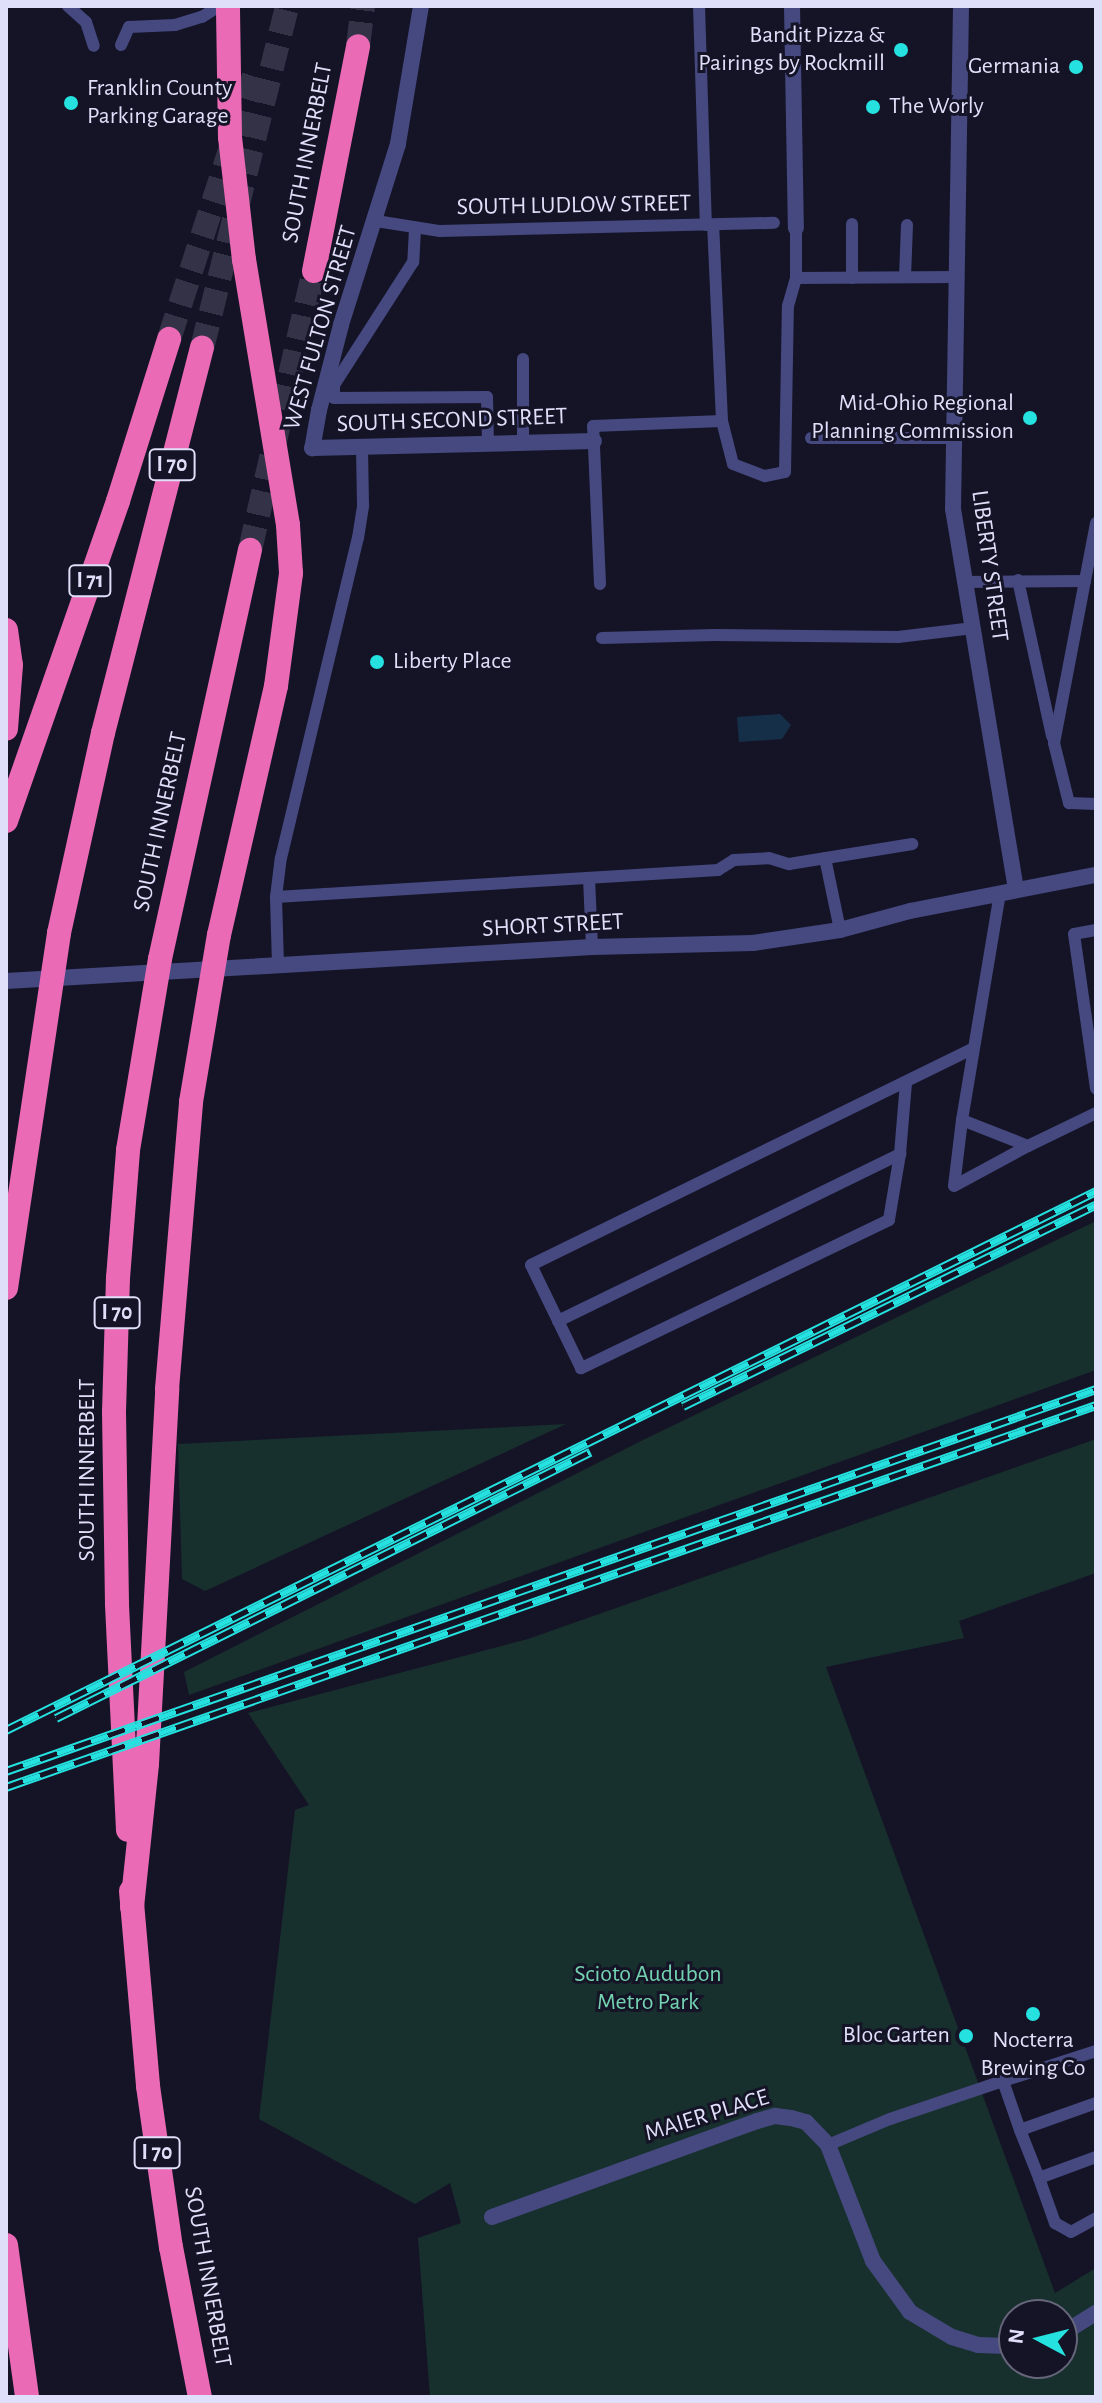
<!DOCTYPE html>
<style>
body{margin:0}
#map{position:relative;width:1102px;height:2403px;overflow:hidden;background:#151427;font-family:"Alegreya Sans",sans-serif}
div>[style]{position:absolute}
.green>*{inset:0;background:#18302d}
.water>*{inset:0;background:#162f49}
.highway-tunnel>*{height:24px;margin-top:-12px;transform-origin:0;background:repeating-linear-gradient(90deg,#333247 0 24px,transparent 0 36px)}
.lane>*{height:12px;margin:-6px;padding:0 6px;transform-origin:6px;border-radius:6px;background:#454980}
.street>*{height:16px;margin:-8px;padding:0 8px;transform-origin:8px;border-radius:8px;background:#454980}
.highway>*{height:24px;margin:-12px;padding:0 12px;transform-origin:12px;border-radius:12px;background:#ea6ab5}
.rail>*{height:9px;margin-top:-4.5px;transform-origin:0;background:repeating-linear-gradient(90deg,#151427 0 18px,#25e1df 0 36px);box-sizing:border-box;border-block:2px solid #25e1df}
.dots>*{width:22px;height:22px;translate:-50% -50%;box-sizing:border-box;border:4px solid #151427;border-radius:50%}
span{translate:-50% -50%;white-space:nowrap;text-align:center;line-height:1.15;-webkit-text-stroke:6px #151427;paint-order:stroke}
.shield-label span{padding:2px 6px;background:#151427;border:2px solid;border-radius:6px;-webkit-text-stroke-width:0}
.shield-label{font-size:22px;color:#dfdffa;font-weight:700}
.poi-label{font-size:24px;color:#dfdffa}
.right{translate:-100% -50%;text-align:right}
.left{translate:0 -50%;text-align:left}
.street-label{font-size:24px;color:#dfdffa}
.park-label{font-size:24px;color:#73d2b0}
.frame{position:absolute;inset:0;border:8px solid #dfdffa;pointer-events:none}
.north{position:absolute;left:998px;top:2299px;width:80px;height:80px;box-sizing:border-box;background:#151427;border:2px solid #66657b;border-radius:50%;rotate:277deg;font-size:22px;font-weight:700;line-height:32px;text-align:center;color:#dfdffa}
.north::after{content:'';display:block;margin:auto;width:28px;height:36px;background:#25e1df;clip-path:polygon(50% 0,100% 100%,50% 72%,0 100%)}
</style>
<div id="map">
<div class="green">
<div style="clip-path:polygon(1096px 1221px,1096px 1370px,189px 1695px,184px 1672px,643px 1440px)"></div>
<div style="clip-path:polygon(566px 1424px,205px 1591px,182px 1579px,178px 1444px)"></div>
<div style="clip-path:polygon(evenodd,1096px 1439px,1096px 1573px,959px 1621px,964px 1638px,826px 1667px,1055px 2293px,1096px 2268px,1096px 2397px,430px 2397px,418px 2238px,461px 2223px,450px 2183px,415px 2204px,259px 2119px,295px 1810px,309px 1805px,248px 1713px,528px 1639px,1096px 1439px,1014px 2315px,1062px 2315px,1062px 2363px,1014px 2363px,1014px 2315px)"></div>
</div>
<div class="water">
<div style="clip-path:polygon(780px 714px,791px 725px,782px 739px,739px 742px,737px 717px)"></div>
</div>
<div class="highway-tunnel">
<div style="left:358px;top:46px;width:40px;rotate:-82.9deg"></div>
<div style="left:169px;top:339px;width:280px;rotate:-72.1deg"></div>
<div style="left:202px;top:348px;width:352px;rotate:-76deg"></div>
<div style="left:250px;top:550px;width:286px;rotate:-77.1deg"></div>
</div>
<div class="lane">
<div style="left:68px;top:6px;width:24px;rotate:42deg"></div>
<div style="left:86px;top:22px;width:25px;rotate:72deg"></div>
<div style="left:699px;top:6px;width:219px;rotate:88.2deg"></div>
<div style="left:121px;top:45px;width:20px;rotate:-66deg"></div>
<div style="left:129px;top:27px;width:46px;rotate:-2.5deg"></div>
<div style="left:175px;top:25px;width:28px;rotate:-17deg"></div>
<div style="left:202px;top:17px;width:20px;rotate:-33deg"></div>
<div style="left:376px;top:221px;width:65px;rotate:8.9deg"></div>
<div style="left:440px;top:231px;width:334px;rotate:-1.4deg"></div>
<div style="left:852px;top:224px;width:54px;rotate:90deg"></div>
<div style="left:796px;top:228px;width:50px;rotate:90deg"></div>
<div style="left:796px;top:278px;width:161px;rotate:-0.4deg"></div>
<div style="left:415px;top:229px;width:33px;rotate:93deg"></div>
<div style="left:413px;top:262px;width:146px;rotate:122.7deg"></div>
<div style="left:334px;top:385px;width:13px;rotate:90deg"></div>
<div style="left:334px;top:398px;width:153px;rotate:-0.4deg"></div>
<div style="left:487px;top:397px;width:48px;rotate:88.8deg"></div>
<div style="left:905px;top:277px;width:52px;rotate:-87.8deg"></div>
<div style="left:523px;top:359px;width:84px;rotate:90deg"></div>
<div style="left:722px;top:421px;width:44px;rotate:75.7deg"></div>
<div style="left:733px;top:464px;width:34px;rotate:21deg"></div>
<div style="left:765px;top:476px;width:20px;rotate:-11deg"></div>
<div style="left:785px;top:472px;width:166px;rotate:-89deg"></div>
<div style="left:788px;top:306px;width:29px;rotate:-74deg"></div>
<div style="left:811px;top:438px;width:143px"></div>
<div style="left:1096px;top:523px;width:224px;rotate:100.8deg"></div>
<div style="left:1054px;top:743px;width:62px;rotate:76deg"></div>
<div style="left:1069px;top:803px;width:27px;rotate:2deg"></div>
<div style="left:1018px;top:580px;width:160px;rotate:77.7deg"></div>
<div style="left:964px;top:582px;width:121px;rotate:-0.5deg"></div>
<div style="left:600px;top:584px;width:158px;rotate:-92.5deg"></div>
<div style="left:593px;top:426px;width:129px;rotate:-2.2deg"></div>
<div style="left:722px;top:421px;width:196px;rotate:-92.6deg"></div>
<div style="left:602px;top:638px;width:112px;rotate:-1.5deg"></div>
<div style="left:714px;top:635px;width:184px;rotate:0.6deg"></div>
<div style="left:898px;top:637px;width:76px;rotate:-6.8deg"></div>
<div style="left:825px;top:858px;width:74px;rotate:78.2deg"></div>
<div style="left:589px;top:878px;width:69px;rotate:87.5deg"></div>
<div style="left:1000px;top:893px;width:230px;rotate:99.5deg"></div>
<div style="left:962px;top:1120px;width:71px;rotate:21.5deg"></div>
<div style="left:1028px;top:1146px;width:76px;rotate:-25.9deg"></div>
<div style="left:276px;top:897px;width:443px;rotate:-3.5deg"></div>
<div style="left:718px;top:870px;width:19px;rotate:-32deg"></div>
<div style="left:734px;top:860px;width:35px;rotate:-3deg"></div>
<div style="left:769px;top:858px;width:21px;rotate:17deg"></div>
<div style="left:789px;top:864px;width:125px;rotate:-9.2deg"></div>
<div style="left:1096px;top:930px;width:22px;rotate:170deg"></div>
<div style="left:1074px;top:934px;width:156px;rotate:81.9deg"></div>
<div style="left:278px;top:965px;width:68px;rotate:-91.7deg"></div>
<div style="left:276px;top:897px;width:39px;rotate:-83deg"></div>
<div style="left:281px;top:858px;width:329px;rotate:-76.5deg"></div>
<div style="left:358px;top:538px;width:33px;rotate:-81deg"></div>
<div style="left:363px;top:505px;width:56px;rotate:-91deg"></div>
<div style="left:962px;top:1120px;width:66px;rotate:96.9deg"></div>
<div style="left:954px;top:1186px;width:84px;rotate:-28.4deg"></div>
<div style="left:900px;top:1154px;width:67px;rotate:99.5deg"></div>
<div style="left:889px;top:1220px;width:342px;rotate:154.3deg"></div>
<div style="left:581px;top:1368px;width:114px;rotate:-115.9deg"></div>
<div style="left:531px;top:1265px;width:493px;rotate:-26.1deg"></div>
<div style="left:558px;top:1321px;width:381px;rotate:-26deg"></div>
<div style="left:900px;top:1154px;width:71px;rotate:-85.2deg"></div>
<div style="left:1096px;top:2051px;width:98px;rotate:162.1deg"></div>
<div style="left:1003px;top:2081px;width:52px;rotate:70.9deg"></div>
<div style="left:1020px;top:2130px;width:81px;rotate:-19.6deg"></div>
<div style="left:1020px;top:2130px;width:52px;rotate:68.4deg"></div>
<div style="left:1039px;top:2178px;width:61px;rotate:-20.2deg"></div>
<div style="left:828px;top:2145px;width:67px;rotate:-22.8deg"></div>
<div style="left:890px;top:2119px;width:119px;rotate:-18.6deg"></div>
<div style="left:1039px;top:2178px;width:48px;rotate:70.4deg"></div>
<div style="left:1055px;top:2223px;width:18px;rotate:29deg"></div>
<div style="left:1071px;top:2232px;width:29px;rotate:-29deg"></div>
</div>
<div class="street">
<div style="left:421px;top:6px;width:140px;rotate:99.5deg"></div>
<div style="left:398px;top:144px;width:190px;rotate:107.5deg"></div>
<div style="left:341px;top:325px;width:88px;rotate:104.5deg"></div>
<div style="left:319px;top:410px;width:39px;rotate:100deg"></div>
<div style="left:312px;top:448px;width:282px;rotate:-1.4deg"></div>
<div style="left:792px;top:6px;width:222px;rotate:89deg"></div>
<div style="left:961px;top:6px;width:503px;rotate:90.91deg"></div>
<div style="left:953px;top:509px;width:386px;rotate:80.6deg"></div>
<div style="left:6px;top:981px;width:587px;rotate:-3.32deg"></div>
<div style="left:592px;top:947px;width:161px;rotate:-1.4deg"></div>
<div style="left:753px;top:943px;width:88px;rotate:-8.5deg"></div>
<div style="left:840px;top:930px;width:73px;rotate:-15.2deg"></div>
<div style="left:910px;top:911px;width:189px;rotate:-11deg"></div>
<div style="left:492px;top:2217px;width:282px;rotate:-19.9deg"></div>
<div style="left:757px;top:2121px;width:19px;rotate:-16deg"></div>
<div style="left:775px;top:2116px;width:16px;rotate:7deg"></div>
<div style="left:791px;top:2118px;width:16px;rotate:15deg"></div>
<div style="left:806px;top:2122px;width:32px;rotate:46deg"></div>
<div style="left:828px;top:2145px;width:124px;rotate:68.8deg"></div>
<div style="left:873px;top:2261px;width:63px;rotate:54deg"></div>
<div style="left:910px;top:2312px;width:49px;rotate:30.8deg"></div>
<div style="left:952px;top:2337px;width:27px;rotate:17deg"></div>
<div style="left:978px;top:2345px;width:36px;rotate:2deg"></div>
<div style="left:1062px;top:2334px;width:40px;rotate:-32deg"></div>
</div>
<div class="highway">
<div style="left:314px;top:271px;width:229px;rotate:-78.9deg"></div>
<div style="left:6px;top:630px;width:35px;rotate:82deg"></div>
<div style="left:11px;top:665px;width:64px;rotate:94.5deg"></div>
<div style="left:6px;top:821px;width:339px;rotate:-70.7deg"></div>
<div style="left:118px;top:501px;width:170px;rotate:-72.5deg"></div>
<div style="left:6px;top:1288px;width:359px;rotate:-81.5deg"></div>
<div style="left:59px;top:933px;width:205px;rotate:-77.6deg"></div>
<div style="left:103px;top:733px;width:398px;rotate:-75.6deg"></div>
<div style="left:128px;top:1830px;width:227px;rotate:-92.8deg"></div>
<div style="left:117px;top:1603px;width:191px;rotate:-90.9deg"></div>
<div style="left:114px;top:1412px;width:134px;rotate:-88.3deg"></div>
<div style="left:118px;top:1278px;width:128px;rotate:-85.5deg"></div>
<div style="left:128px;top:1150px;width:194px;rotate:-80.5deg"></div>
<div style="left:160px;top:959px;width:419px;rotate:-77.6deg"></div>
<div style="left:131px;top:1891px;width:196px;rotate:85deg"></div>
<div style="left:148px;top:2086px;width:163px;rotate:81.9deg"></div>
<div style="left:171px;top:2247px;width:153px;rotate:79.1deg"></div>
<div style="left:132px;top:1907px;width:144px;rotate:-84deg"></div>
<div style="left:147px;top:1764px;width:376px;rotate:-86.9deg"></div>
<div style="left:167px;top:1389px;width:288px;rotate:-85.2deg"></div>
<div style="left:191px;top:1102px;width:169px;rotate:-80.5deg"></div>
<div style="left:219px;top:935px;width:255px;rotate:-77.1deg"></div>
<div style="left:276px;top:686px;width:114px;rotate:-82.4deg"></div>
<div style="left:291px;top:573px;width:48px;rotate:-93.6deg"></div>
<div style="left:288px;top:525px;width:269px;rotate:-99.4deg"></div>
<div style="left:244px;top:260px;width:124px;rotate:-96.5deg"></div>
<div style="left:230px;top:137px;width:131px;rotate:-90.9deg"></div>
<div style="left:6px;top:2245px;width:153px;rotate:82.1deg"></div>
</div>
<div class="rail">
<div style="left:683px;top:1406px;width:459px;rotate:-26deg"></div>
<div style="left:56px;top:1718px;width:597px;rotate:-26.48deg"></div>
<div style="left:6px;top:1730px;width:1216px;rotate:-26.31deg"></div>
<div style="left:6px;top:1771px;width:1155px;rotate:-19.31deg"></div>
<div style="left:6px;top:1787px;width:1155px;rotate:-19.31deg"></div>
</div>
<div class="dots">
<div style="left:901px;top:50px;background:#25e1df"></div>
<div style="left:1076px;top:67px;background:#25e1df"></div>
<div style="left:71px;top:103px;background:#25e1df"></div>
<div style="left:873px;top:107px;background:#25e1df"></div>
<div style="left:1030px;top:418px;background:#25e1df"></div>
<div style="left:377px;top:662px;background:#25e1df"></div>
<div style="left:1033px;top:2014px;background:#25e1df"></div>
<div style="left:966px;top:2036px;background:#25e1df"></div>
</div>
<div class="shield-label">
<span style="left:172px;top:465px">I 70</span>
<span style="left:90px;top:581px">I 71</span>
<span style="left:117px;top:1313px">I 70</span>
<span style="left:157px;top:2153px">I 70</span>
</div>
<div class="poi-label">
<span class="right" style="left:885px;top:50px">Bandit Pizza &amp;<br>Pairings by Rockmill</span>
<span class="right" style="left:1060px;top:67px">Germania</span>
<span class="left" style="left:87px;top:103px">Franklin County<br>Parking Garage</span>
<span class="left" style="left:889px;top:107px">The Worly</span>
<span class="right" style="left:1014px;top:418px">Mid-Ohio Regional<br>Planning Commission</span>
<span class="left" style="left:393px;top:662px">Liberty Place</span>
<span class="right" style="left:950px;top:2036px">Bloc Garten</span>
<span style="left:1033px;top:2055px">Nocterra<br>Brewing Co</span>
</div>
<div class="street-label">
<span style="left:308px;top:153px;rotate:-79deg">SOUTH INNERBELT</span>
<span style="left:574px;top:206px;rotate:-1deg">SOUTH LUDLOW STREET</span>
<span style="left:321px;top:328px;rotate:-74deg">WEST FULTON STREET</span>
<span style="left:452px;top:421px;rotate:-2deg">SOUTH SECOND STREET</span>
<span style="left:989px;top:566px;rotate:82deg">LIBERTY STREET</span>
<span style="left:161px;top:822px;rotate:-78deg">SOUTH INNERBELT</span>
<span style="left:553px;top:926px;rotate:-3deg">SHORT STREET</span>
<span style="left:88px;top:1470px;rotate:-90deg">SOUTH INNERBELT</span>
<span style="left:707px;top:2116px;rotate:-17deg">MAIER PLACE</span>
<span style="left:207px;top:2277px;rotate:80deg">SOUTH INNERBELT</span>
</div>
<div class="park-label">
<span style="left:648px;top:1989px">Scioto Audubon<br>Metro Park</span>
</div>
<div class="frame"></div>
<div class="north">N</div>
</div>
